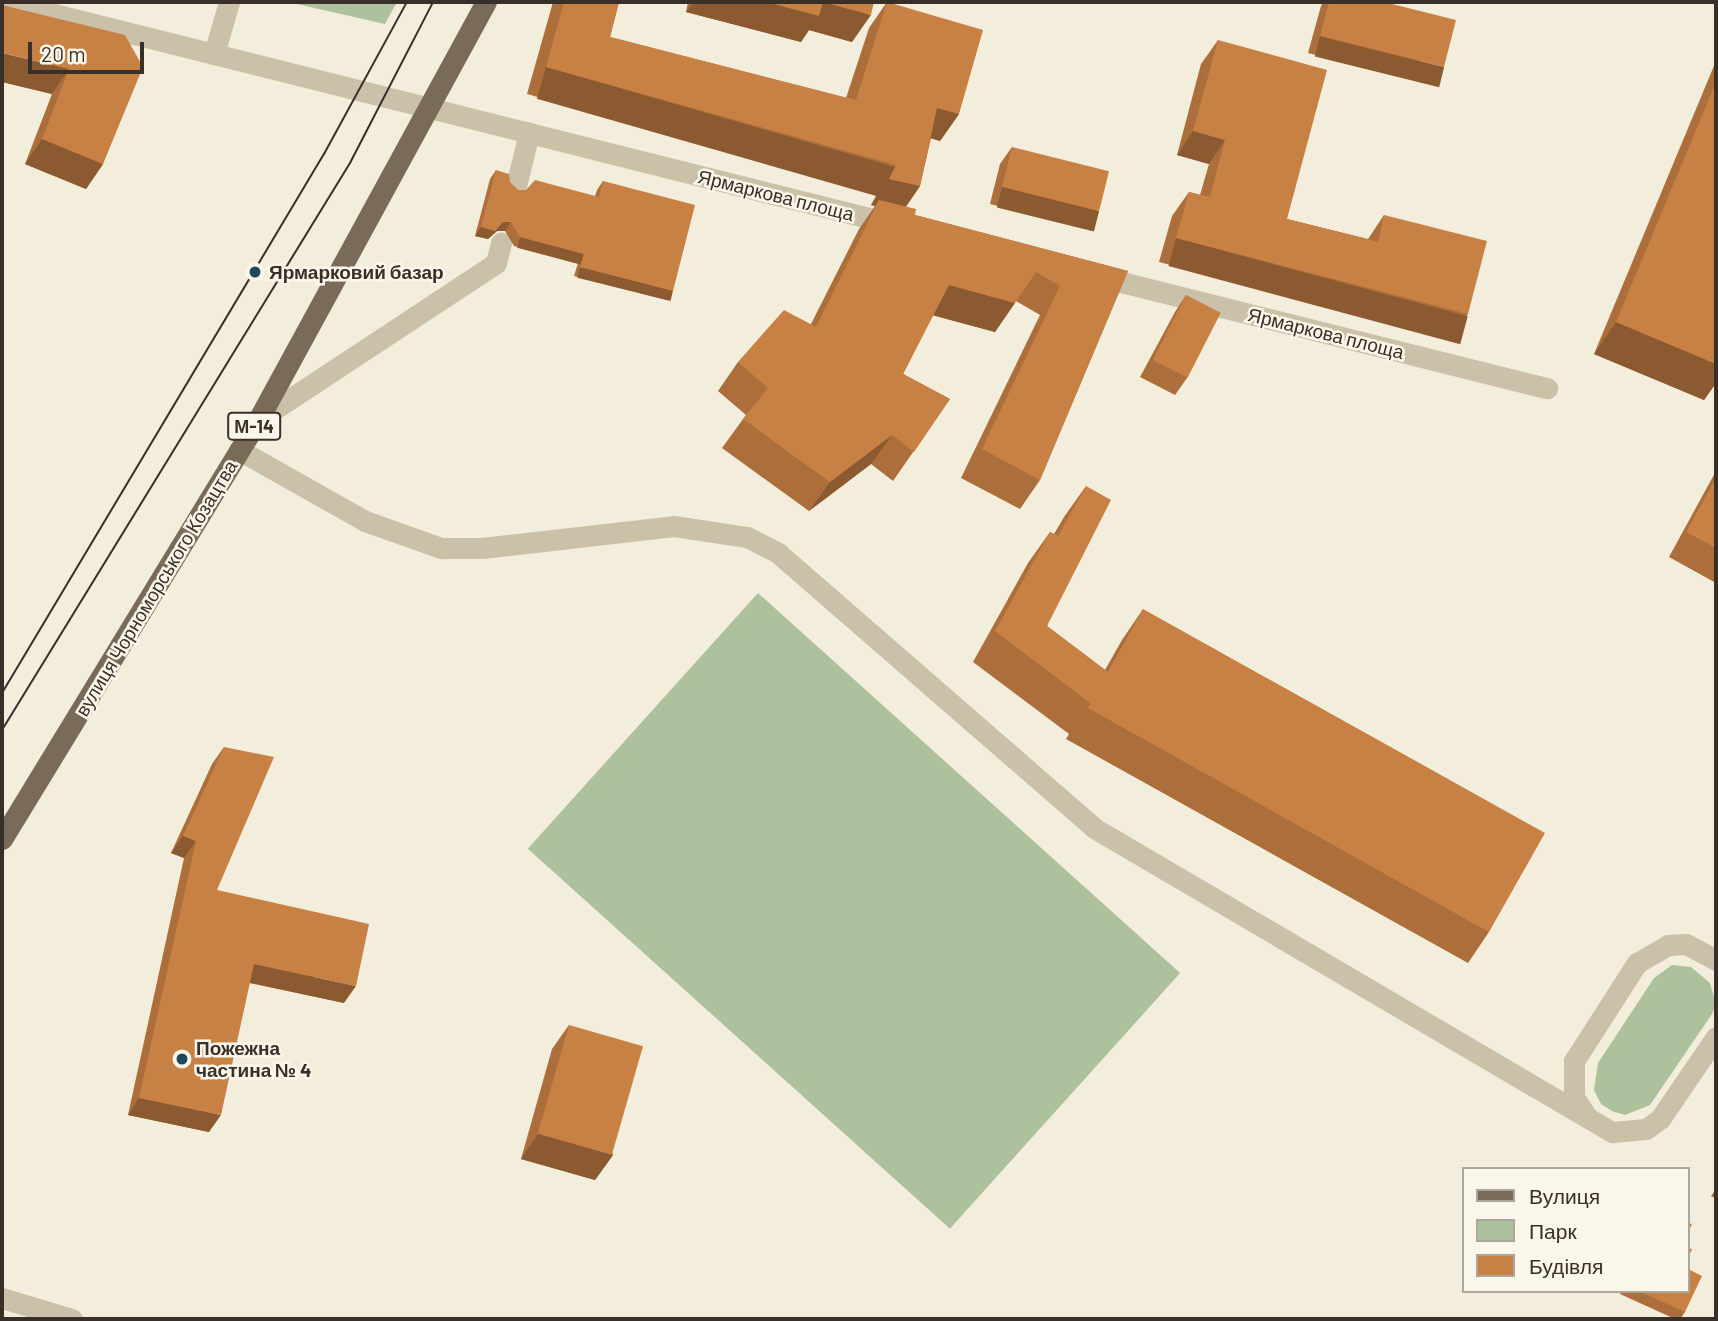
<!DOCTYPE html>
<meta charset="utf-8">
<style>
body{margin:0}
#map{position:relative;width:1718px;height:1321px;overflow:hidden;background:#f3eddc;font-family:Barlow,sans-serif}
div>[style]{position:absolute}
.green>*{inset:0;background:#adc29c;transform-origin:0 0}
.lane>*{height:21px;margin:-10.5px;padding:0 10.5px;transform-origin:10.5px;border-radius:10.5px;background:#cbc0a8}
.street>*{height:21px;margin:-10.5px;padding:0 10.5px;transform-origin:10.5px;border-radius:10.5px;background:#cbc0a8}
.primary>*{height:21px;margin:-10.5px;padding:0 10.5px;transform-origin:10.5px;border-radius:10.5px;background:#7a6b59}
.tram>*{height:2px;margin:-1px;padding:0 1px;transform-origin:1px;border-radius:1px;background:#383028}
.wall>*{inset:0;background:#ac6f3b}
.shaded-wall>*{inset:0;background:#8c5a30;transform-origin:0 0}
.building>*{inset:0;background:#c88145;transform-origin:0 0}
.dots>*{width:19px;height:19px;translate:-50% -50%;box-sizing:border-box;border:4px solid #faf6e9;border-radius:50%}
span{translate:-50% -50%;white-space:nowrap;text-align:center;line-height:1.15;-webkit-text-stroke:5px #faf6e9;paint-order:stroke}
.shield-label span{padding:2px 5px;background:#faf6e9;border:2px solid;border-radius:5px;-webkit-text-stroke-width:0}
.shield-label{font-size:18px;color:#383028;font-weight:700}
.street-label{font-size:19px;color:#383028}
.poi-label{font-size:19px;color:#383028;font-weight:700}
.left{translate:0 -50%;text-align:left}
.frame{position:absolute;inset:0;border:4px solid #383028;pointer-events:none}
.legend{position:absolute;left:1462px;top:1167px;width:228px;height:126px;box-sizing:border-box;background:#faf6e9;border:2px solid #aca79c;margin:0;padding:9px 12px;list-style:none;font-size:21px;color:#383028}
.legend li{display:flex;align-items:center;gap:14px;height:35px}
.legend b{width:35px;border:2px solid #aca79c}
.scale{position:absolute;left:28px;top:42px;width:116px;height:32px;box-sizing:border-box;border:4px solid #383028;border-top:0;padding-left:9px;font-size:21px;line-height:24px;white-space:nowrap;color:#383028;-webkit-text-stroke:5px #faf6e9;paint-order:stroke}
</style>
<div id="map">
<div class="green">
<div style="clip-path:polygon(288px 2px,397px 2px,385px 24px)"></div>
<div style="left:758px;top:593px;width:568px;height:344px;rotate:42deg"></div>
<div style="clip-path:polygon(1672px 965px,1691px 967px,1710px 983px,1716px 1004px,1712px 1014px,1650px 1105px,1625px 1115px,1612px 1111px,1601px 1104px,1594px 1090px,1598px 1063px,1654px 978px)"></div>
</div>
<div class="lane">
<div style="left:214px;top:54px;width:54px;rotate:-73.9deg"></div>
<div style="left:516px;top:186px;width:55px;rotate:-76.2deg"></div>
<div style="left:258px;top:420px;width:285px;rotate:-33.4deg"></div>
<div style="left:496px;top:263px;width:21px;rotate:-76deg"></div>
<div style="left:239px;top:450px;width:145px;rotate:29.4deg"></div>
<div style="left:365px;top:521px;width:81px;rotate:19.6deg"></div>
<div style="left:441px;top:548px;width:41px"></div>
<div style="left:482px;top:548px;width:193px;rotate:-6.5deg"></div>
<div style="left:674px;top:526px;width:74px;rotate:8.6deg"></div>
<div style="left:747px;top:537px;width:35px;rotate:27deg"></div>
<div style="left:778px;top:553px;width:419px;rotate:41deg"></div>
<div style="left:1094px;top:828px;width:601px;rotate:30.41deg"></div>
<div style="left:1612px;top:1132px;width:34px;rotate:-5deg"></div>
<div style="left:1646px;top:1129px;width:17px;rotate:-36deg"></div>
<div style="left:1660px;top:1119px;width:99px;rotate:-55.7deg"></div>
<div style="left:1587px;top:1117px;width:24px;rotate:-123deg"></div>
<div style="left:1574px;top:1097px;width:36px;rotate:-90deg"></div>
<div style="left:1574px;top:1061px;width:117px;rotate:-57.3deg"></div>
<div style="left:1637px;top:963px;width:36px;rotate:-30deg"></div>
<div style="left:1668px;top:945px;width:18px;rotate:-3deg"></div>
<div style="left:1686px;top:944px;width:34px;rotate:28deg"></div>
<div style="left:2px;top:1298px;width:73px;rotate:16.7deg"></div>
</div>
<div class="street">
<div style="left:6px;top:2px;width:914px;rotate:14.05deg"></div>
<div style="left:1097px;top:276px;width:464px;rotate:14deg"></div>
</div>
<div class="primary">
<div style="left:2px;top:839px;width:491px;rotate:-58.6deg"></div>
<div style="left:258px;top:420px;width:476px;rotate:-61.4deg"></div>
</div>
<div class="tram">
<div style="left:2px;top:693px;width:628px;rotate:-59.15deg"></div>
<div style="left:324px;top:154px;width:173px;rotate:-61.4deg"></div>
<div style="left:2px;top:730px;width:665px;rotate:-58.46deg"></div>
<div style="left:350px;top:163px;width:181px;rotate:-62.7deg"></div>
</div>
<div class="wall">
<div style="clip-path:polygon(553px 2px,619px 2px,610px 37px,846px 98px,869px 28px,887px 2px,959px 114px,940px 141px,931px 138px,920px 186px,906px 207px,915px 215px,1128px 271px,1040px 480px,1020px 509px,961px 478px,1040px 315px,1016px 301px,995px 332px,933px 315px,903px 374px,950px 399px,893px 481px,871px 464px,809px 511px,722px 448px,746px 415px,718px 391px,738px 362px,811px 324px,859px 229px,875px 206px,871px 205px,878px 192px,527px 94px)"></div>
<div style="clip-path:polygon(688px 2px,874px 2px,852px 42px,809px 30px,801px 42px,686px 12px)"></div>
<div style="clip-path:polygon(1323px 2px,1384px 2px,1432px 84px,1308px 53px,1321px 6px)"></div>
<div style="clip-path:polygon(125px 35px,103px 164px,86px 189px,25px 164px,52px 94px,2px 82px)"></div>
<div style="clip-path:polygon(1218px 40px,1287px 219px,1368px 239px,1384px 215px,1468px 314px,1451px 338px,1159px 262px,1172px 216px,1189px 192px,1200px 195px,1209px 164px,1177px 155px,1201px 64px)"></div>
<div style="clip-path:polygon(1716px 61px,1716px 383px,1704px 400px,1594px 354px)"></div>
<div style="clip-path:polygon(1012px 147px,1099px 212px,1087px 229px,990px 204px,1000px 164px)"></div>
<div style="clip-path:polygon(496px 170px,518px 190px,595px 196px,597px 190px,603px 181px,667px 300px,574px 276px,578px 263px,514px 246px,505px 231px,497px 231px,488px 239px,475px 236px,490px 179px)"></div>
<div style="clip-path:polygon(1186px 295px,1187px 378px,1175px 395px,1140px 377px,1175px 312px)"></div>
<div style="clip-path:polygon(1716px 471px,1716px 583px,1669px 557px)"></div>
<div style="clip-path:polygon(1086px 486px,1047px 626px,1105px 670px,1122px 640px,1143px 609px,1489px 932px,1468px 963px,1066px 739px,1069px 734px,973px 662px,1028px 563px,1050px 532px,1054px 534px,1064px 517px)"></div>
<div style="clip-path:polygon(224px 747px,217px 890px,344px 1003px,249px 983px,209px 1132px,128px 1115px,184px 858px,171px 853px,212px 764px)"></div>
<div style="clip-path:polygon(569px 1025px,613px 1155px,595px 1180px,521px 1159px,552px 1049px)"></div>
<div style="clip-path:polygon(1716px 1189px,1716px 1199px,1711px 1196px)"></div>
<div style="clip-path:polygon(1621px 1291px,1688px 1291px,1685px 1312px,1680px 1319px,1675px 1319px,1620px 1294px)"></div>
</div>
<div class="shaded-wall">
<div style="clip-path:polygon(693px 2px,823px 2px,871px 15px,852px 42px,809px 30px,801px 42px,686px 12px)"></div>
<div style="left:1320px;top:36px;width:128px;height:21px;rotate:14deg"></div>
<div style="clip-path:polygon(2px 53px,69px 69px,52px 94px,2px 82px)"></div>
<div style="left:546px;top:67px;width:363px;height:33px;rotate:16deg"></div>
<div style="clip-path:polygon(937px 108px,959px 114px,940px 141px,919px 135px)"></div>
<div style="clip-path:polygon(1193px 131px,1225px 140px,1209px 164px,1177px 155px)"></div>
<div style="clip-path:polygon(42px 139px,103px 164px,86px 189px,25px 164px)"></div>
<div style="clip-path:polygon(889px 179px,920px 186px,901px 213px,879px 200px,875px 206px,871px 205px)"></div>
<div style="left:1002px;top:187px;width:100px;height:21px;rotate:14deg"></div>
<div style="clip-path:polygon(503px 222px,511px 222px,505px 231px,497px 231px,488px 239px,475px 236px,481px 227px)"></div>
<div style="left:520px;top:237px;width:66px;height:11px;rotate:15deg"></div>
<div style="left:1176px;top:238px;width:302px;height:29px;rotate:15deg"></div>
<div style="left:580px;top:267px;width:96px;height:11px;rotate:14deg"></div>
<div style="clip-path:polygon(949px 285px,1015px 303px,995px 332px,928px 314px)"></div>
<div style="clip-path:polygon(1616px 322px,1716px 364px,1716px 383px,1704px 400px,1594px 354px)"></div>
<div style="clip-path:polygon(892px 435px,871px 464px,809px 511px,830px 482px)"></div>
<div style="clip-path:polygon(183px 836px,196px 841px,184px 858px,171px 853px)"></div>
<div style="clip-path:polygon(254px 964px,356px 986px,344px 1003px,242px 981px)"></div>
<div style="clip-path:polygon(139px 1098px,221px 1115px,209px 1132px,128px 1115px)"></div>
<div style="clip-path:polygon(538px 1134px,613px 1155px,595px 1180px,521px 1159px)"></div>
</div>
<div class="building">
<div style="clip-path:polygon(564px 2px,619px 2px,610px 37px,856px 100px,887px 2px,983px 30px,959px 114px,937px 108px,920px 186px,889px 179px,896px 165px,546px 67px)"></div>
<div style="clip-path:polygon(766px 2px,874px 2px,871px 15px,823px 2px,819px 16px)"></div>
<div style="clip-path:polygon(1329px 2px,1384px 2px,1456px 20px,1444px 67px,1320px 36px)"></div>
<div style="clip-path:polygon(2px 5px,125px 35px,143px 67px,103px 164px,42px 139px,69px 69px,2px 53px)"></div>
<div style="clip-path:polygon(1218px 40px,1327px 70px,1287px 219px,1378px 242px,1384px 215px,1487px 241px,1468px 314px,1176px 238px,1189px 192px,1210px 197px,1225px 140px,1193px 131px)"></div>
<div style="clip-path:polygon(1716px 82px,1716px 364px,1616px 322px)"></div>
<div style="left:1012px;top:147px;width:100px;height:41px;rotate:14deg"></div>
<div style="clip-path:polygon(496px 170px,509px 174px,510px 182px,518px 190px,526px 190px,535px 180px,599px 197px,603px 181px,695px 205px,673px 291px,580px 267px,584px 254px,520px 237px,511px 222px,503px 222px,495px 231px,481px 227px)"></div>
<div style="clip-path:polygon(879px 200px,916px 209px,915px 215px,1128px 271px,1040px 480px,982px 449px,1060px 286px,1036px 272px,1015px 303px,949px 285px,903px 374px,950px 399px,914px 452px,892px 435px,830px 482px,743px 419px,768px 388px,738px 362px,784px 310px,816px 327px)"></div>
<div style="left:1186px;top:295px;width:39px;height:73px;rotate:27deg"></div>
<div style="clip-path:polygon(1716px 478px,1716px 548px,1686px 532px)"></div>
<div style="clip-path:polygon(1086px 486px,1111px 500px,1047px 626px,1108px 672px,1143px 609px,1545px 833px,1489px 932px,1088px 708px,1090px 703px,995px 631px,1050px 532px,1058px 536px)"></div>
<div style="clip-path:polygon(224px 747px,274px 757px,217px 890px,369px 924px,356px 986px,254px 964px,221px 1115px,139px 1098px,196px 841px,183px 836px)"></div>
<div style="left:569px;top:1025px;width:77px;height:113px;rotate:16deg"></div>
<div style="clip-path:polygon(1688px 1223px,1692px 1224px,1688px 1232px)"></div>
<div style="clip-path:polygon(1688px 1248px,1692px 1249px,1688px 1258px)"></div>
<div style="clip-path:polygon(1688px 1269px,1702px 1276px,1685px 1312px,1639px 1291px,1688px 1291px)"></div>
</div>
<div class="dots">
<div style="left:255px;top:272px;background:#1d495a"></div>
<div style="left:182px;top:1059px;background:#1d495a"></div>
</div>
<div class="shield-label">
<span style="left:254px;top:426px">М-14</span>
</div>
<div class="street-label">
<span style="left:776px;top:195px;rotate:14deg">Ярмаркова площа</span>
<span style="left:1326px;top:333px;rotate:14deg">Ярмаркова площа</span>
<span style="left:156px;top:588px;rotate:-59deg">вулиця Чорноморського Козацтва</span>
</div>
<div class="poi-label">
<span class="left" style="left:269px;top:272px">Ярмарковий базар</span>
<span class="left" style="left:196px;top:1059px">Пожежна<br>частина № 4</span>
</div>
<div class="frame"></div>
<ul class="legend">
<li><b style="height:9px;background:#7a6b59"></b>Вулиця</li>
<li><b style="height:19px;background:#adc29c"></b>Парк</li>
<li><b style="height:19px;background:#c88145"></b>Будівля</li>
</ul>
<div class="scale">20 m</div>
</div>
